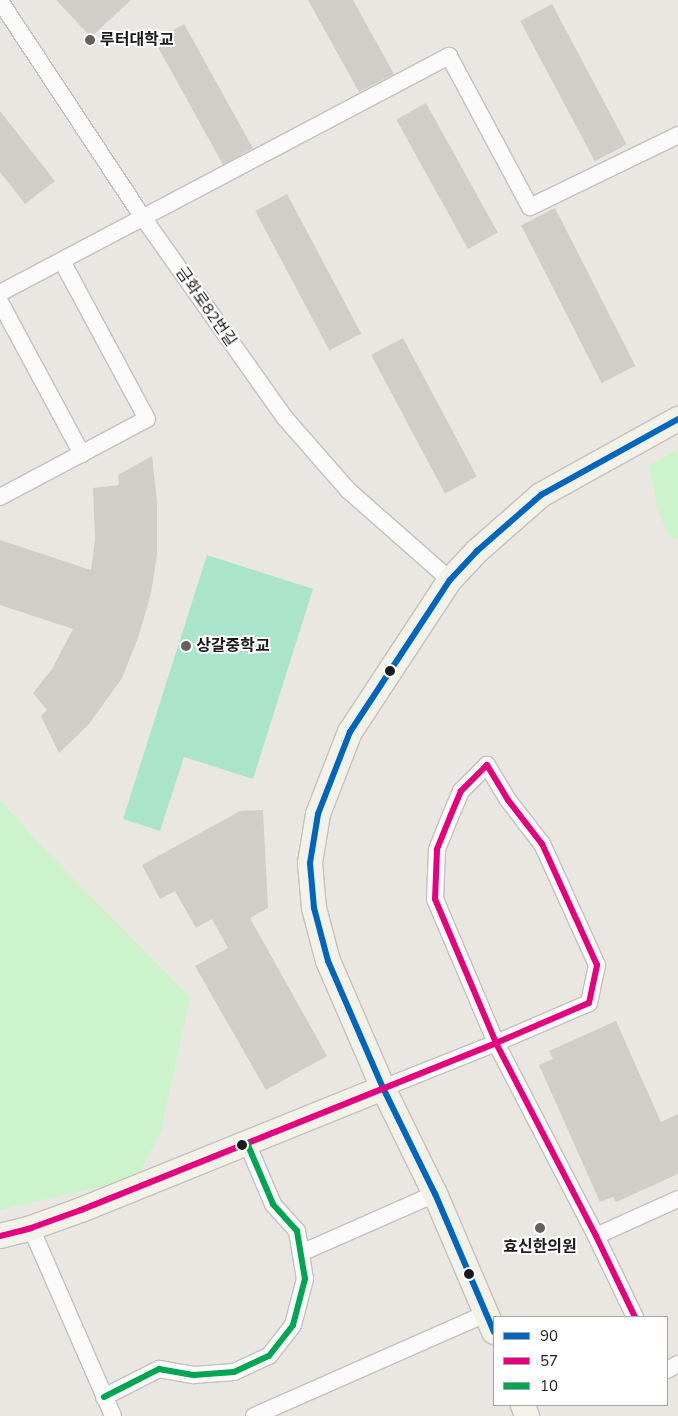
<!DOCTYPE html>
<meta charset="utf-8">
<style>
body{margin:0}
#map{position:relative;width:678px;height:1416px;overflow:hidden;background:#eae7e2;font-family:"Nunito Sans","Noto Sans KR",sans-serif}
div>[style]{position:absolute}
.park>*{inset:0;background:#cdf3cd}
.pitch>*{inset:0;background:#aae5cb}
.building>*{inset:0;background:#d1cdc9;transform-origin:0 0}
.roads{filter:drop-shadow(1px 0 #c2c1bf) drop-shadow(-1px 0 #c2c1bf) drop-shadow(0 1px #c2c1bf) drop-shadow(0 -1px #c2c1bf)}
.street>*{height:16px;margin:-8px;padding:0 8px;transform-origin:8px;border-radius:8px;background:#fcfbfb}
.secondary>*{height:24px;margin:-12px;padding:0 12px;transform-origin:12px;border-radius:12px;background:#f2f2e8}
.bus-1>*{height:6px;margin:-3px;padding:0 3px;transform-origin:3px;border-radius:3px;background:#0065bd}
.bus-2>*{height:6px;margin:-3px;padding:0 3px;transform-origin:3px;border-radius:3px;background:#e5007d}
.bus-3>*{height:6px;margin:-3px;padding:0 3px;transform-origin:3px;border-radius:3px;background:#00a651}
.dots>*{width:14px;height:14px;translate:-50% -50%;box-sizing:border-box;border:2px solid #fff;border-radius:50%}
span{translate:-50% -50%;white-space:nowrap;text-align:center;line-height:1.15;-webkit-text-stroke:4px #fff;paint-order:stroke}
.poi-label{font-size:16px;color:#1b1b1b;font-weight:700}
.left{translate:0 -50%;text-align:left}
.street-label{font-size:16px;color:#1b1b1b}
.legend{position:absolute;left:493px;top:1316px;width:175px;height:90px;box-sizing:border-box;background:#fff;border:1px solid #a4a4a4;margin:0;padding:6px 9px;list-style:none;font-size:15px;color:#1b1b1b}
.legend li{display:flex;align-items:center;gap:10px;height:25px}
.legend b{width:25px;border:1px solid #a4a4a4}
</style>
<div id="map">
<div class="park">
<div style="clip-path:polygon(678px 449px,678px 540px,668px 536px,657px 506px,649px 466px)"></div>
<div style="clip-path:polygon(0 800px,46px 851px,190px 997px,161px 1131px,137px 1178px,0 1210px)"></div>
</div>
<div class="pitch">
<div style="clip-path:polygon(207px 555px,313px 589px,253px 779px,184px 757px,160px 831px,123px 819px)"></div>
</div>
<div class="building">
<div style="clip-path:polygon(56px 0,131px 0,91px 37px)"></div>
<div style="clip-path:polygon(308px 0,353px 0,394px 74px,359px 92px)"></div>
<div style="left:552px;top:4px;width:159px;height:36px;rotate:62deg"></div>
<div style="left:184px;top:24px;width:142px;height:34px;rotate:61deg"></div>
<div style="left:426px;top:103px;width:148px;height:34px;rotate:61deg"></div>
<div style="clip-path:polygon(0 111px,55px 181px,25px 204px,0 172px)"></div>
<div style="left:287px;top:194px;width:158px;height:36px;rotate:62deg"></div>
<div style="left:555px;top:208px;width:177px;height:38px;rotate:63deg"></div>
<div style="left:403px;top:338px;width:157px;height:36px;rotate:62deg"></div>
<div style="clip-path:polygon(152px 456px,157px 502px,157px 555px,151px 593px,139px 635px,122px 678px,89px 724px,59px 753px,41px 716px,47px 710px,33px 693px,52px 669px,73px 629px,0 605px,0 540px,91px 570px,95px 540px,93px 488px,119px 485px,118px 475px)"></div>
<div style="clip-path:polygon(263px 810px,268px 908px,250px 918px,327px 1056px,266px 1090px,195px 966px,228px 948px,212px 919px,196px 928px,175px 891px,160px 899px,142px 865px,240px 811px)"></div>
<div style="clip-path:polygon(616px 1021px,661px 1122px,678px 1114px,678px 1174px,616px 1202px,613px 1197px,600px 1202px,539px 1065px,553px 1059px,549px 1051px)"></div>
</div>
<div class="roads">
<div class="street">
<div style="left:0;top:1px;width:261px;rotate:56.6deg"></div>
<div style="left:144px;top:219px;width:244px;rotate:54.7deg"></div>
<div style="left:285px;top:418px;width:96px;rotate:48.8deg"></div>
<div style="left:348px;top:490px;width:136px;rotate:41.4deg"></div>
<div style="left:0;top:293px;width:508px;rotate:-27.83deg"></div>
<div style="left:449px;top:56px;width:171px;rotate:61.8deg"></div>
<div style="left:530px;top:207px;width:165px;rotate:-25.9deg"></div>
<div style="left:0;top:302px;width:173px;rotate:61.7deg"></div>
<div style="left:0;top:497px;width:166px;rotate:-28deg"></div>
<div style="left:147px;top:419px;width:179px;rotate:-118.3deg"></div>
<div style="left:383px;top:1088px;width:122px;rotate:-21.7deg"></div>
<div style="left:496px;top:1043px;width:101px;rotate:-23.3deg"></div>
<div style="left:589px;top:1003px;width:39px;rotate:-78deg"></div>
<div style="left:597px;top:965px;width:133px;rotate:-114.4deg"></div>
<div style="left:542px;top:844px;width:56px;rotate:-127.7deg"></div>
<div style="left:508px;top:800px;width:41px;rotate:-121deg"></div>
<div style="left:487px;top:765px;width:37px;rotate:135deg"></div>
<div style="left:461px;top:791px;width:28px;rotate:113deg"></div>
<div style="left:450px;top:817px;width:35px;rotate:112deg"></div>
<div style="left:437px;top:850px;width:49px;rotate:92.3deg"></div>
<div style="left:435px;top:899px;width:156px;rotate:67deg"></div>
<div style="left:496px;top:1043px;width:217px;rotate:62.6deg"></div>
<div style="left:596px;top:1236px;width:90px;rotate:64.3deg"></div>
<div style="left:31px;top:1228px;width:205px;rotate:66.4deg"></div>
<div style="left:596px;top:1236px;width:90px;rotate:-24.3deg"></div>
<div style="left:301px;top:1253px;width:146px;rotate:-23.8deg"></div>
<div style="left:667px;top:1370px;width:13px;rotate:-29deg"></div>
<div style="left:104px;top:1397px;width:62px;rotate:-27deg"></div>
<div style="left:159px;top:1369px;width:36px;rotate:10deg"></div>
<div style="left:194px;top:1375px;width:40px;rotate:-4.3deg"></div>
<div style="left:234px;top:1372px;width:38px;rotate:-25deg"></div>
<div style="left:269px;top:1356px;width:39px;rotate:-52deg"></div>
<div style="left:293px;top:1325px;width:48px;rotate:-75.4deg"></div>
<div style="left:305px;top:1279px;width:49px;rotate:-99.5deg"></div>
<div style="left:297px;top:1231px;width:36px;rotate:-132deg"></div>
<div style="left:273px;top:1204px;width:66px;rotate:-113.1deg"></div>
<div style="left:254px;top:1416px;width:255px;rotate:-23.8deg"></div>
</div>
<div class="secondary">
<div style="left:0;top:1236px;width:32px;rotate:-14deg"></div>
<div style="left:31px;top:1228px;width:53px;rotate:-19.8deg"></div>
<div style="left:81px;top:1210px;width:326px;rotate:-22deg"></div>
<div style="left:494px;top:1332px;width:150px;rotate:-113.1deg"></div>
<div style="left:435px;top:1194px;width:118px;rotate:-116.1deg"></div>
<div style="left:383px;top:1088px;width:138px;rotate:-113.4deg"></div>
<div style="left:328px;top:961px;width:55px;rotate:-104.8deg"></div>
<div style="left:314px;top:908px;width:45px;rotate:-95.1deg"></div>
<div style="left:310px;top:863px;width:50px;rotate:-80.7deg"></div>
<div style="left:318px;top:814px;width:88px;rotate:-68.7deg"></div>
<div style="left:350px;top:732px;width:182px;rotate:-56.7deg"></div>
<div style="left:450px;top:580px;width:40px;rotate:-47deg"></div>
<div style="left:477px;top:551px;width:85px;rotate:-41.2deg"></div>
<div style="left:541px;top:495px;width:157px;rotate:-29deg"></div>
<div style="left:523px;top:1405px;width:12px;rotate:70deg"></div>
</div>
</div>
<div class="bus-1">
<div style="left:494px;top:1332px;width:150px;rotate:-113.1deg"></div>
<div style="left:435px;top:1194px;width:118px;rotate:-116.1deg"></div>
<div style="left:383px;top:1088px;width:138px;rotate:-113.4deg"></div>
<div style="left:328px;top:961px;width:55px;rotate:-104.8deg"></div>
<div style="left:314px;top:908px;width:45px;rotate:-95.1deg"></div>
<div style="left:310px;top:863px;width:50px;rotate:-80.7deg"></div>
<div style="left:318px;top:814px;width:88px;rotate:-68.7deg"></div>
<div style="left:350px;top:732px;width:182px;rotate:-56.7deg"></div>
<div style="left:450px;top:580px;width:40px;rotate:-47deg"></div>
<div style="left:477px;top:551px;width:85px;rotate:-41.2deg"></div>
<div style="left:541px;top:495px;width:157px;rotate:-29deg"></div>
</div>
<div class="bus-2">
<div style="left:0;top:1236px;width:32px;rotate:-14deg"></div>
<div style="left:31px;top:1228px;width:53px;rotate:-19.8deg"></div>
<div style="left:81px;top:1210px;width:447px;rotate:-21.9deg"></div>
<div style="left:496px;top:1043px;width:101px;rotate:-23.3deg"></div>
<div style="left:589px;top:1003px;width:39px;rotate:-78deg"></div>
<div style="left:597px;top:965px;width:133px;rotate:-114.4deg"></div>
<div style="left:542px;top:844px;width:56px;rotate:-127.7deg"></div>
<div style="left:508px;top:800px;width:41px;rotate:-121deg"></div>
<div style="left:487px;top:765px;width:37px;rotate:135deg"></div>
<div style="left:461px;top:791px;width:28px;rotate:113deg"></div>
<div style="left:450px;top:817px;width:35px;rotate:112deg"></div>
<div style="left:437px;top:850px;width:49px;rotate:92.3deg"></div>
<div style="left:435px;top:899px;width:156px;rotate:67deg"></div>
<div style="left:496px;top:1043px;width:217px;rotate:62.6deg"></div>
<div style="left:596px;top:1236px;width:90px;rotate:64.3deg"></div>
</div>
<div class="bus-3">
<div style="left:104px;top:1397px;width:62px;rotate:-27deg"></div>
<div style="left:159px;top:1369px;width:36px;rotate:10deg"></div>
<div style="left:194px;top:1375px;width:40px;rotate:-4.3deg"></div>
<div style="left:234px;top:1372px;width:38px;rotate:-25deg"></div>
<div style="left:269px;top:1356px;width:39px;rotate:-52deg"></div>
<div style="left:293px;top:1325px;width:48px;rotate:-75.4deg"></div>
<div style="left:305px;top:1279px;width:49px;rotate:-99.5deg"></div>
<div style="left:297px;top:1231px;width:36px;rotate:-132deg"></div>
<div style="left:273px;top:1204px;width:66px;rotate:-113.1deg"></div>
</div>
<div class="dots">
<div style="left:90px;top:40px;background:#636261"></div>
<div style="left:186px;top:646px;background:#636261"></div>
<div style="left:390px;top:671px;background:#1b1b1b"></div>
<div style="left:242px;top:1145px;background:#1b1b1b"></div>
<div style="left:540px;top:1228px;background:#636261"></div>
<div style="left:469px;top:1274px;background:#1b1b1b"></div>
</div>
<div class="poi-label">
<span class="left" style="left:100px;top:40px">루터대학교</span>
<span class="left" style="left:196px;top:646px">상갈중학교</span>
<span style="left:540px;top:1247px">효신한의원</span>
</div>
<div class="street-label">
<span style="left:206px;top:307px;rotate:55deg">금화로82번길</span>
</div>
<ul class="legend">
<li><b style="height:6px;background:#0065bd"></b>90</li>
<li><b style="height:6px;background:#e5007d"></b>57</li>
<li><b style="height:6px;background:#00a651"></b>10</li>
</ul>
</div>
